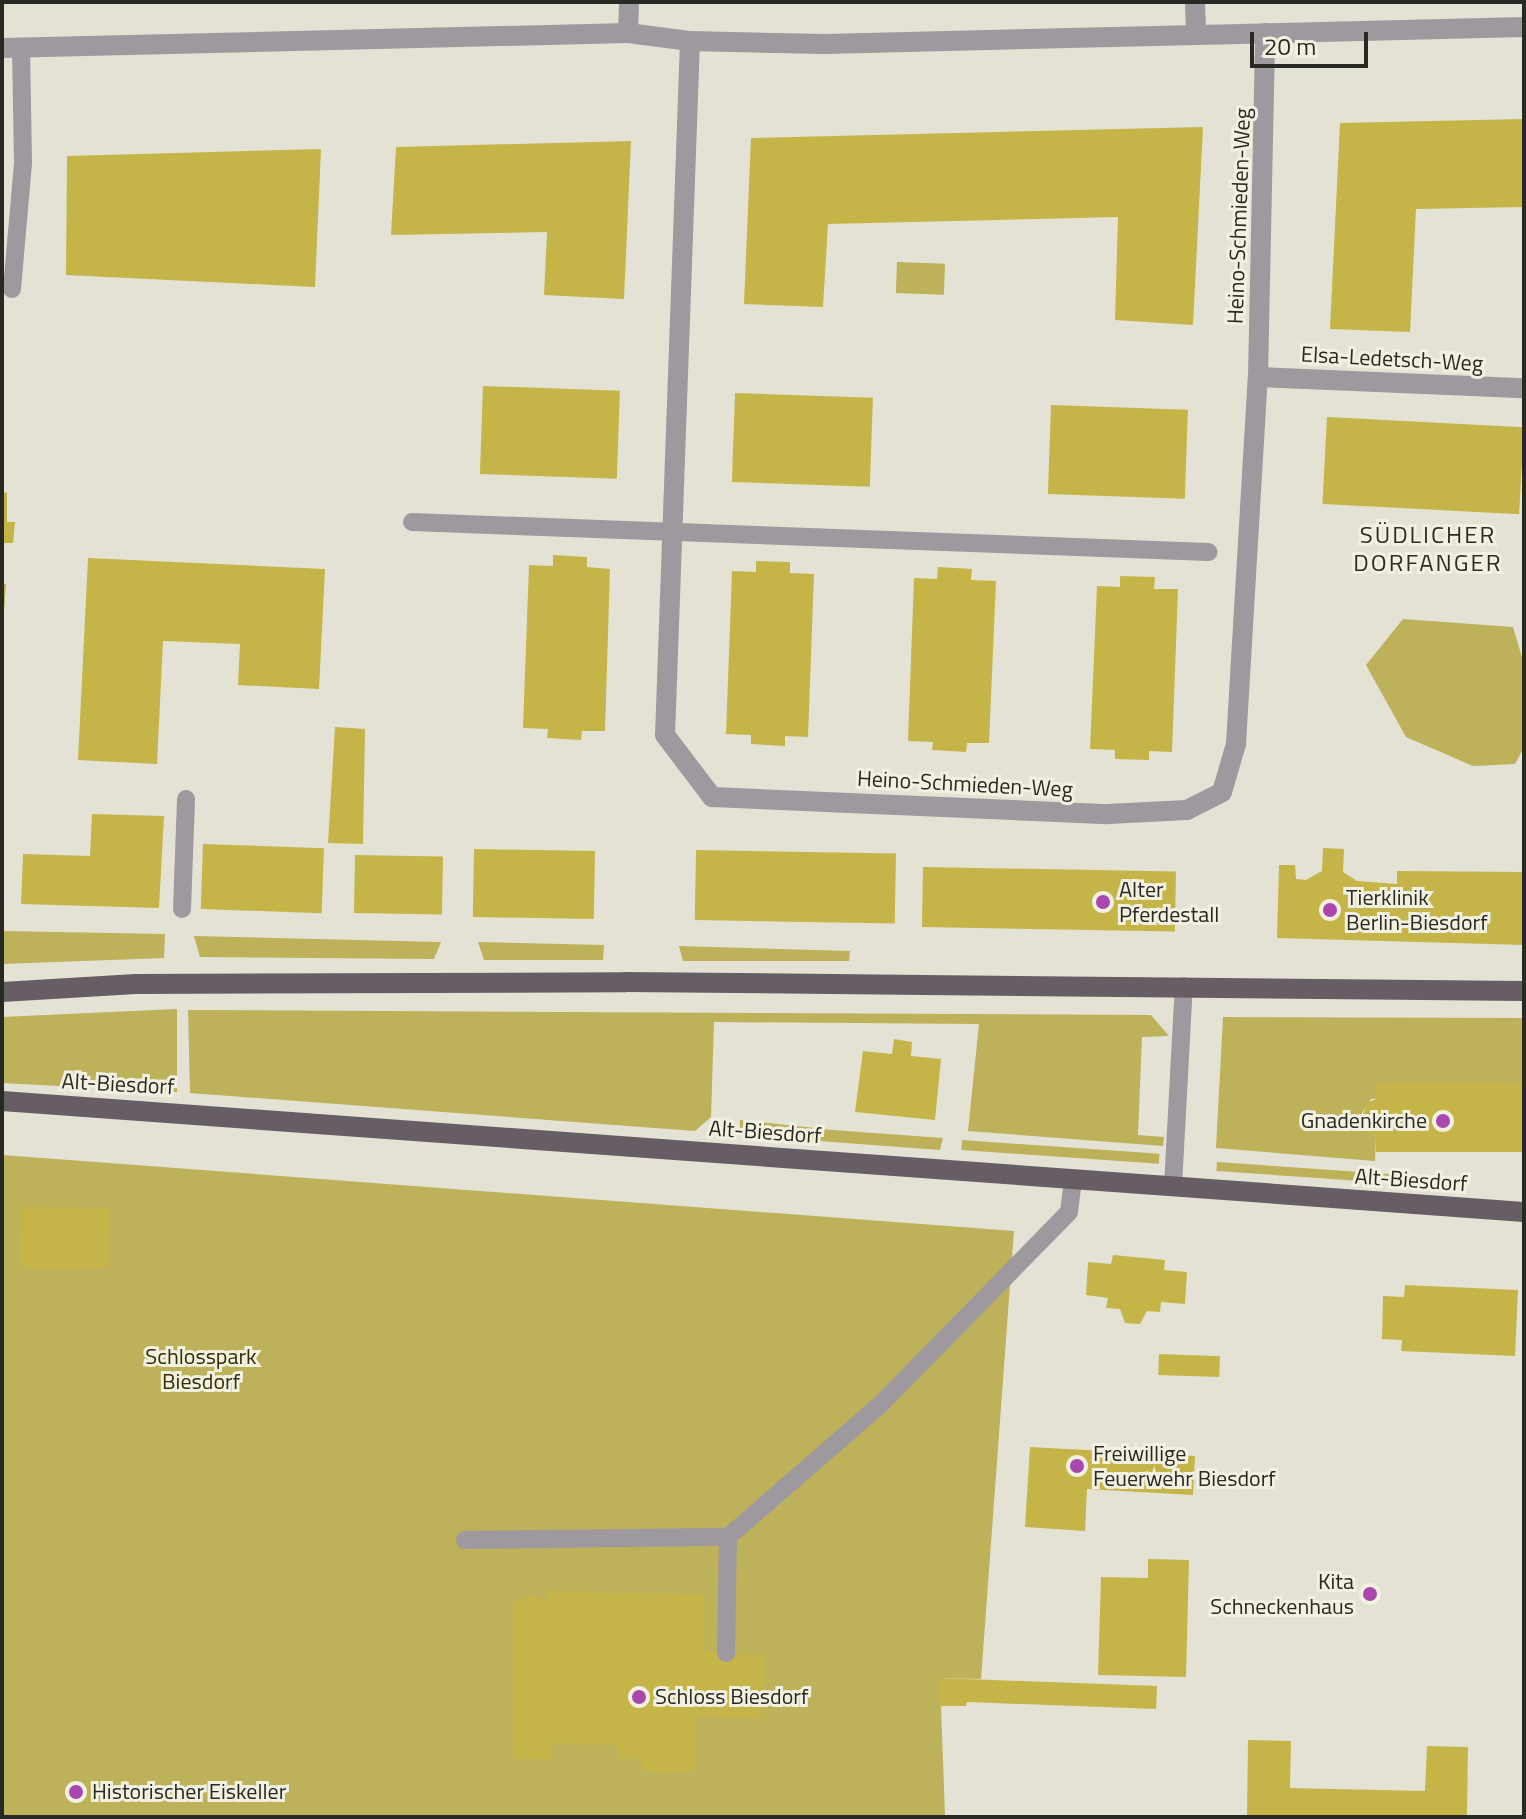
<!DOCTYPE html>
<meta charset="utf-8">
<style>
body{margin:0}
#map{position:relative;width:1526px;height:1819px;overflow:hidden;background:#e4e2d4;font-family:"Titillium Web",sans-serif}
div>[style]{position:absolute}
.green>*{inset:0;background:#bdb15a;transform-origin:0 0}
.building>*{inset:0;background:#c5b548;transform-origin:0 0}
.service>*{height:18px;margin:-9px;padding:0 9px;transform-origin:9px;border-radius:9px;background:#9e999e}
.minor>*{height:20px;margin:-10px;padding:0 10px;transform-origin:10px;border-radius:10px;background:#9e999e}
.tertiary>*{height:20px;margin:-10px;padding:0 10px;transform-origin:10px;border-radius:10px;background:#9e999e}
.primary>*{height:20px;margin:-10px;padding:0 10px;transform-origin:10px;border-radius:10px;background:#665d65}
.dots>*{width:22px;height:22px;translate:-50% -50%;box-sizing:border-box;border:4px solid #f1f0e1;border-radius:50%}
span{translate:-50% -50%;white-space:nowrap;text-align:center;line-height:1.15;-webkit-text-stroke:6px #f1f0e1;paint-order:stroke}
.street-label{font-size:22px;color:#292923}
.poi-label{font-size:22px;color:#292923}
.left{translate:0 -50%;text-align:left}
.right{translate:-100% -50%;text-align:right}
.park-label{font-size:22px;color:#342e00}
.neighbourhood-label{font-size:24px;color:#2f2d22;letter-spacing:2px}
.frame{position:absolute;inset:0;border:4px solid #292923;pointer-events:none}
.scale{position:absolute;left:1250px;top:32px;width:118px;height:36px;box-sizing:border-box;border:4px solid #292923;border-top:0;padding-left:10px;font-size:24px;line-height:28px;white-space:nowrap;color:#292923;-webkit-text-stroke:6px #f1f0e1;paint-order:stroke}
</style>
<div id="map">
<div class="green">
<div style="left:897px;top:262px;width:48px;height:31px;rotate:2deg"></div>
<div style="clip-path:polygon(1403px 619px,1513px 627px,1524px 664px,1524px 747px,1515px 764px,1473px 766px,1406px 737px,1366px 665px)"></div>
<div style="clip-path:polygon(2px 931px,165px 934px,164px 958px,2px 964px)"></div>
<div style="clip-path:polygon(194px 936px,441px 942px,434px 959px,200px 957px)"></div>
<div style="clip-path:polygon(478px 942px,604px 945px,603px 960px,484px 960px)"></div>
<div style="clip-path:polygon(679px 946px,850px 951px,849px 961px,683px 961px)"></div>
<div style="clip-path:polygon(177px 1009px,177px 1092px,2px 1083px,2px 1017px)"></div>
<div style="clip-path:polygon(188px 1010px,1151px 1015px,1169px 1036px,1142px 1037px,1138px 1135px,1164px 1137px,1163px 1146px,968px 1131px,979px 1024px,714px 1022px,711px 1117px,695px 1131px,190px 1093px)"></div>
<div style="clip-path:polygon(1223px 1017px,1524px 1018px,1524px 1084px,1371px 1099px,1362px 1113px,1367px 1131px,1376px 1136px,1375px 1161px,1216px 1148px)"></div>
<div style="clip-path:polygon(740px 1120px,833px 1130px,943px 1138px,940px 1150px,740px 1135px)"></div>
<div style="left:962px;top:1140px;width:198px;height:10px;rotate:4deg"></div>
<div style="clip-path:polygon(2px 1155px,1014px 1231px,981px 1679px,940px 1678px,945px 1817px,2px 1817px)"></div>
<div style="left:1217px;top:1162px;width:173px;height:9px;rotate:4deg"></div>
</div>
<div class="building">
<div style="clip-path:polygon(1524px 119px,1524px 207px,1416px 209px,1410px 332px,1330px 329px,1340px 123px)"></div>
<div style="clip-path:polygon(1203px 127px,1193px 325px,1115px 320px,1118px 217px,828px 224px,823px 307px,744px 304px,751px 138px)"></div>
<div style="clip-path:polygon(631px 141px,624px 299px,544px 295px,547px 232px,391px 235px,396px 147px)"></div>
<div style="clip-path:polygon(321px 149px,315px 287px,66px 275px,67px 156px)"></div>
<div style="left:483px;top:386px;width:137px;height:88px;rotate:2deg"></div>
<div style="left:735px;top:393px;width:138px;height:89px;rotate:2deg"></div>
<div style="left:1051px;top:405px;width:137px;height:89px;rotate:2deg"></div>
<div style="left:1327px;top:417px;width:197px;height:87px;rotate:3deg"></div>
<div style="clip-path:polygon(2px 492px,7px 493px,7px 522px,15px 522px,13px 543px,2px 543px)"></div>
<div style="clip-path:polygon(553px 555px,587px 557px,587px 567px,610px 569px,605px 731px,582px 731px,581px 740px,547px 738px,548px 729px,523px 728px,529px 565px,553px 566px)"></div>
<div style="clip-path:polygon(88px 558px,325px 569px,319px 689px,238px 685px,240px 644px,163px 641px,157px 764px,78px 760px)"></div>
<div style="clip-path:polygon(756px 561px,790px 562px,790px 573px,814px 574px,808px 737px,785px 736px,785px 746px,751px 744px,751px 735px,726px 734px,732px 571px,756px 572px)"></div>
<div style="clip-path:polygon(938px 567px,972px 569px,971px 580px,996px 581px,989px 743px,967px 743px,966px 752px,932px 750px,933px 742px,908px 741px,914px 578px,937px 579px)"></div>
<div style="clip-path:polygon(1120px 576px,1155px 577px,1154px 589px,1178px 589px,1172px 752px,1149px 751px,1149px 760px,1115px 759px,1115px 750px,1090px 749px,1097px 586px,1120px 587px)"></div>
<div style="clip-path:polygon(2px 584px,6px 584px,4px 612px,2px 612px)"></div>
<div style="clip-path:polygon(335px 727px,365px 729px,363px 844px,328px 843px)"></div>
<div style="clip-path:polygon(92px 814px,164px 816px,159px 908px,21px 904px,23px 854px,90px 856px)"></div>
<div style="left:203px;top:844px;width:121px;height:65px;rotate:2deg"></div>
<div style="clip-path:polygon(1323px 848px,1344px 849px,1343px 872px,1357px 881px,1397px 884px,1397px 871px,1524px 872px,1524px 945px,1277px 938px,1279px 865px,1295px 865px,1296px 879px,1306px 880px,1322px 871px)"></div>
<div style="left:474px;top:849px;width:121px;height:68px;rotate:1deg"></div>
<div style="left:696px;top:850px;width:200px;height:70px;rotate:1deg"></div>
<div style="left:355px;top:855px;width:88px;height:58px;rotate:1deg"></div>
<div style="left:923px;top:867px;width:253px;height:60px;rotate:1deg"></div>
<div style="clip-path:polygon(894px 1039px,912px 1042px,911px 1056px,941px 1059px,935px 1120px,855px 1112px,863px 1051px,892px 1054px)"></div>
<div style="clip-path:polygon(1376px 1084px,1524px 1084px,1524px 1152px,1376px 1152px,1376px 1136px,1367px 1131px,1362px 1117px,1367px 1103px,1376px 1099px)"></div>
<div style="left:22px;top:1207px;width:87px;height:60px;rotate:1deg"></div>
<div style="clip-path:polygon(1113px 1255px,1165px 1260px,1164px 1270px,1187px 1272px,1185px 1304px,1161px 1302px,1160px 1312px,1147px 1311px,1140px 1324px,1125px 1323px,1120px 1309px,1106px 1308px,1108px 1298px,1086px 1295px,1088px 1262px,1111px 1264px)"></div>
<div style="clip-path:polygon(1405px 1285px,1518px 1290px,1515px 1356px,1401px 1351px,1402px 1340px,1382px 1339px,1383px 1296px,1404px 1297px)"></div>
<div style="left:1159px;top:1354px;width:61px;height:21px;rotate:2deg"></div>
<div style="clip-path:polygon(1030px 1447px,1195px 1456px,1193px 1495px,1087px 1489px,1085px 1531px,1025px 1527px)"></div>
<div style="clip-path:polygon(1148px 1559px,1189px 1560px,1186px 1677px,1098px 1675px,1101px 1577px,1148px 1578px)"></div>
<div style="clip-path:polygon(548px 1591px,703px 1595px,703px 1652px,764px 1655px,762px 1718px,697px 1716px,694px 1772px,643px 1772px,642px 1758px,619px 1758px,618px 1745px,551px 1743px,551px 1759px,513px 1759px,513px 1603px,532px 1595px,548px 1601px)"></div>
<div style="clip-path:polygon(940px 1678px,1157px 1686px,1156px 1709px,967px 1702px,966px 1706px,939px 1706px)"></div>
<div style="clip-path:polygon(1248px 1740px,1291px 1741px,1290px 1788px,1425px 1791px,1427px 1746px,1468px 1747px,1467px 1817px,1247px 1817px)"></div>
</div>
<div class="service">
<div style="left:12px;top:289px;width:127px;rotate:-85deg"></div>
<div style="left:23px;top:162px;width:115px;rotate:-91deg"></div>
<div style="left:412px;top:522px;width:797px;rotate:2.16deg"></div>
<div style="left:182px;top:909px;width:110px;rotate:-87.9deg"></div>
<div style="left:1173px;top:1186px;width:200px;rotate:-86.9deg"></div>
<div style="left:465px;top:1540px;width:263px;rotate:-0.7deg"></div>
<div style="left:728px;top:1537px;width:201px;rotate:-41deg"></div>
<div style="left:880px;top:1405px;width:270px;rotate:-45.6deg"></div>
<div style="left:1069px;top:1212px;width:34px;rotate:-83deg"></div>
<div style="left:726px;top:1653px;width:116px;rotate:-89deg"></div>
</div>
<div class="minor">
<div style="left:1195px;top:2px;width:32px;rotate:88deg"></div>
<div style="left:628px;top:33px;width:31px;rotate:-88deg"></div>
<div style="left:690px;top:41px;width:694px;rotate:92.06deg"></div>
<div style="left:665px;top:735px;width:78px;rotate:52.8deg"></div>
<div style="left:712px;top:797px;width:396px;rotate:2.5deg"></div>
<div style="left:1108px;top:814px;width:79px;rotate:-2.9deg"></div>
<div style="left:1187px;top:810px;width:39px;rotate:-27deg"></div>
<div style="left:1222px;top:792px;width:50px;rotate:-73.7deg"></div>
<div style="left:1236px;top:744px;width:368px;rotate:-86.6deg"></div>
<div style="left:1258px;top:377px;width:344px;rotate:-88.8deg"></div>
<div style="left:1258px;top:377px;width:266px;rotate:2.4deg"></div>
</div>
<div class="tertiary">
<div style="left:2px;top:48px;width:626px;rotate:-1.37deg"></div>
<div style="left:628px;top:33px;width:63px;rotate:7.4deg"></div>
<div style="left:690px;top:41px;width:135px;rotate:1.3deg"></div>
<div style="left:825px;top:44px;width:699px;rotate:-1.39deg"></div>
</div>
<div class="primary">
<div style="left:2px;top:992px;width:134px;rotate:-3.4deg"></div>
<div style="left:136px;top:984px;width:490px;rotate:-0.2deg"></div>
<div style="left:626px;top:982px;width:898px;rotate:0.57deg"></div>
<div style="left:2px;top:1101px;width:1526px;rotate:4.17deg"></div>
</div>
<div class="dots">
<div style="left:1103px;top:902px;background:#aa47ad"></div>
<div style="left:1330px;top:910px;background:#aa47ad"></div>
<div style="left:1443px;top:1121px;background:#aa47ad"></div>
<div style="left:1077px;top:1466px;background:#aa47ad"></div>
<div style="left:1370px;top:1594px;background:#aa47ad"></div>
<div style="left:639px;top:1697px;background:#aa47ad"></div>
<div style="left:76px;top:1792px;background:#aa47ad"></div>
</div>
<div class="street-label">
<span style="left:1239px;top:216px;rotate:-88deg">Heino-Schmieden-Weg</span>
<span style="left:1392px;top:359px;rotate:3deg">Elsa-Ledetsch-Weg</span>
<span style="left:965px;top:784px;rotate:3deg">Heino-Schmieden-Weg</span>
<span style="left:118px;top:1084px;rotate:3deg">Alt-Biesdorf</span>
<span style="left:765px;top:1132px;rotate:4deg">Alt-Biesdorf</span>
<span style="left:1411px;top:1180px;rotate:4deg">Alt-Biesdorf</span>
</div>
<div class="poi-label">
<span class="left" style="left:1119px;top:902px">Alter<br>Pferdestall</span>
<span class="left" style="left:1346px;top:910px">Tierklinik<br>Berlin-Biesdorf</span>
<span class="right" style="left:1427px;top:1121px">Gnadenkirche</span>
<span class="left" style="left:1093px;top:1466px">Freiwillige<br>Feuerwehr Biesdorf</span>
<span class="right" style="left:1354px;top:1594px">Kita<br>Schneckenhaus</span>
<span class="left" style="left:655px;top:1697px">Schloss Biesdorf</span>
<span class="left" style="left:92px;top:1792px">Historischer Eiskeller</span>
</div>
<div class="park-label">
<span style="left:201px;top:1369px">Schlosspark<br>Biesdorf</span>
</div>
<div class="neighbourhood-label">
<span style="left:1428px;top:549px">SÜDLICHER<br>DORFANGER</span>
</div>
<div class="frame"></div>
<div class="scale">20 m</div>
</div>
